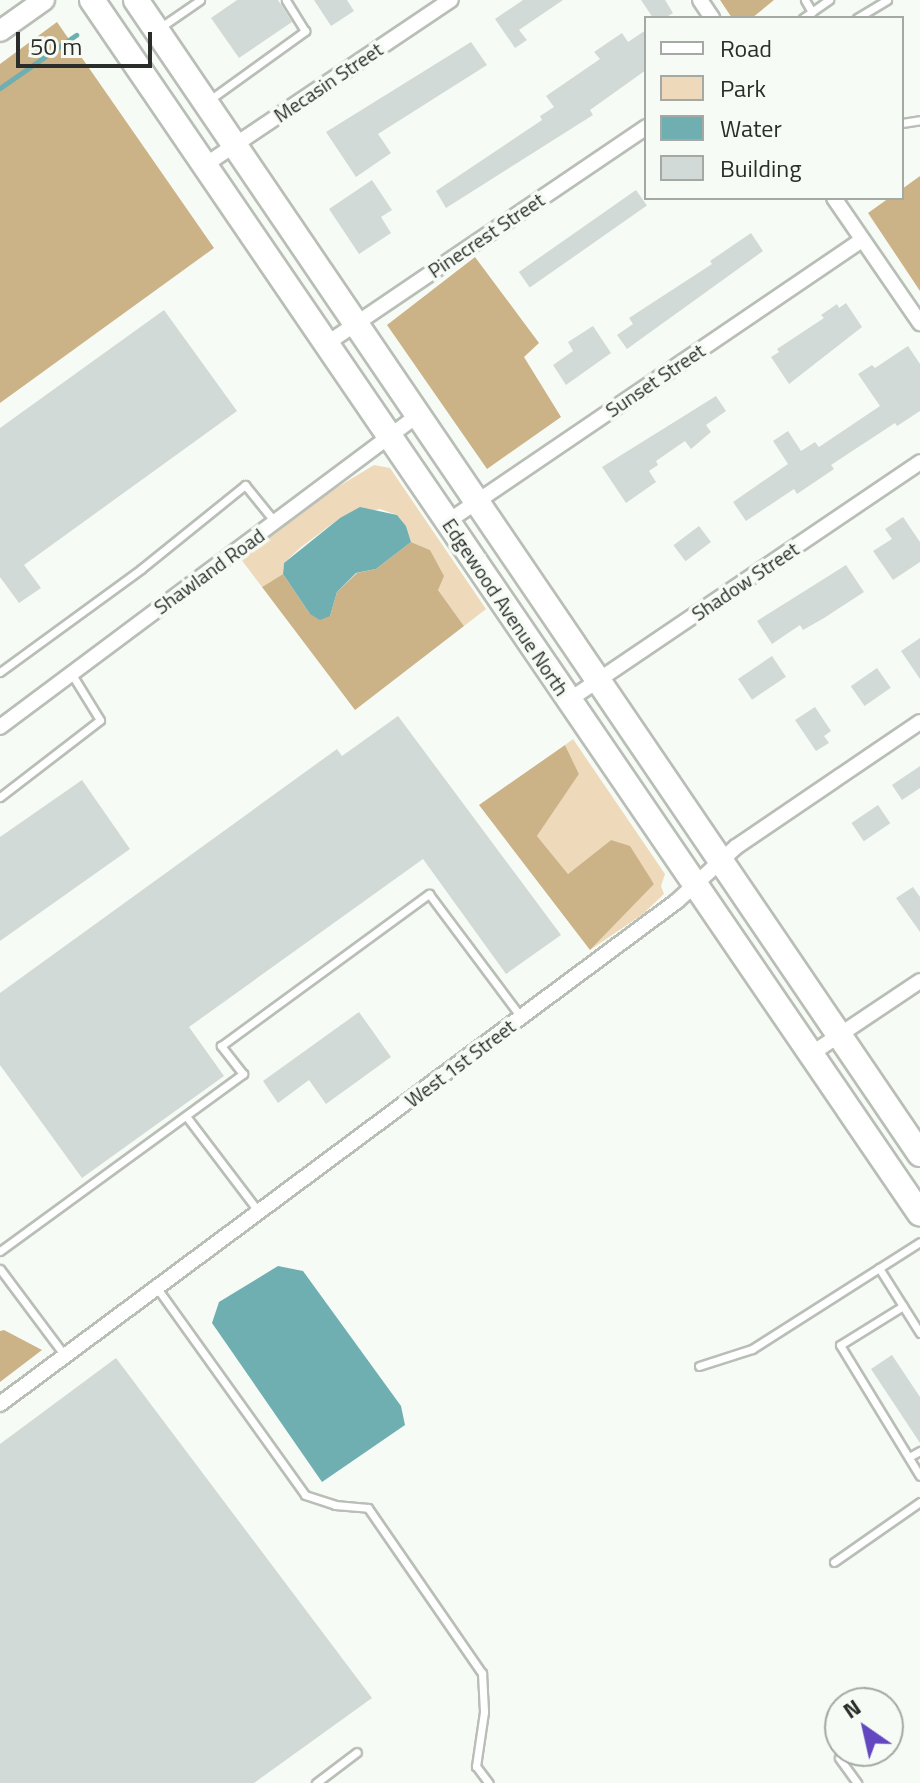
<!DOCTYPE html>
<style>
body{margin:0}
#map{position:relative;width:920px;height:1783px;overflow:hidden;background:#f6fcf5;font-family:"Titillium Web",sans-serif}
div>[style]{position:absolute}
.green>*{inset:0;background:#eedaba}
.forest>*{inset:0;background:#ccb287}
.water>*{inset:0;background:#6faeb1}
.stream>*{height:5px;margin:-2.5px;padding:0 2.5px;transform-origin:2.5px;border-radius:2.5px;background:#6faeb1}
.building>*{inset:0;background:#d1dad6;transform-origin:0 0}
.roads{filter:drop-shadow(2px 0 #b9beb7) drop-shadow(-2px 0 #b9beb7) drop-shadow(0 2px #b9beb7) drop-shadow(0 -2px #b9beb7)}
.lane>*{height:7px;margin:-3.5px;padding:0 3.5px;transform-origin:3.5px;border-radius:3.5px;background:#fff}
.street>*{height:14px;margin:-7px;padding:0 7px;transform-origin:7px;border-radius:7px;background:#fff}
.secondary>*{height:20px;margin:-10px;padding:0 10px;transform-origin:10px;border-radius:10px;background:#fff}
.primary>*{height:24px;margin:-12px;padding:0 12px;transform-origin:12px;border-radius:12px;background:#fff}
span{translate:-50% -50%;white-space:nowrap;text-align:center;line-height:1.15;-webkit-text-stroke:7px #f6fcf5;paint-order:stroke}
.street-label{font-size:20px;color:#2b2d2a}
.legend{position:absolute;left:644px;top:16px;width:260px;height:184px;box-sizing:border-box;background:#f6fcf5;border:2px solid #a5a9a4;margin:0;padding:10px 14px;list-style:none;font-size:24px;color:#2b2d2a}
.legend li{display:flex;align-items:center;gap:16px;height:40px}
.legend b{width:40px;border:2px solid #a5a9a4}
.north{position:absolute;left:824px;top:1687px;width:80px;height:80px;box-sizing:border-box;background:#f6fcf5;border:2px solid #a5a9a4;border-radius:50%;rotate:326deg;font-size:22px;font-weight:700;line-height:32px;text-align:center;color:#2b2d2a}
.north::after{content:'';display:block;margin:auto;width:28px;height:36px;background:#6247c0;clip-path:polygon(50% 0,100% 100%,50% 72%,0 100%)}
.scale{position:absolute;left:16px;top:32px;width:136px;height:36px;box-sizing:border-box;border:4px solid #2b2d2a;border-top:0;padding-left:10px;font-size:24px;line-height:28px;white-space:nowrap;color:#2b2d2a;-webkit-text-stroke:6px #f6fcf5;paint-order:stroke}
</style>
<div id="map">
<div class="green">
<div style="clip-path:polygon(374px 465px,390px 468px,486px 609px,464px 626px,438px 590px,430px 550px,411px 542px,406px 526px,397px 515px,380px 509px,340px 518px,300px 548px,284px 563px,283px 574px,262px 587px,240px 558px,326px 494px)"></div>
<div style="clip-path:polygon(573px 739px,665px 874px,661px 886px,664px 894px,643px 914px,590px 950px,654px 883px,611px 840px,568px 874px,537px 836px,579px 774px,565px 745px)"></div>
</div>
<div class="forest">
<div style="clip-path:polygon(720px 0,774px 0,752px 18px,732px 18px)"></div>
<div style="clip-path:polygon(57px 22px,214px 248px,0 403px,0 64px)"></div>
<div style="clip-path:polygon(920px 176px,920px 291px,868px 213px,889px 198px,902px 198px,902px 189px)"></div>
<div style="clip-path:polygon(475px 257px,539px 343px,524px 357px,561px 417px,487px 469px,387px 325px)"></div>
<div style="clip-path:polygon(411px 542px,430px 550px,444px 576px,438px 590px,464px 626px,355px 710px,262px 587px,283px 574px,310px 614px,330px 616px,337px 592px,357px 573px,376px 569px)"></div>
<div style="clip-path:polygon(565px 745px,579px 774px,537px 836px,568px 874px,611px 840px,630px 846px,654px 884px,590px 950px,479px 805px)"></div>
<div style="clip-path:polygon(4px 1330px,42px 1350px,0 1382px,0 1331px)"></div>
</div>
<div class="water">
<div style="clip-path:polygon(360px 507px,397px 515px,406px 526px,411px 542px,376px 569px,356px 573px,337px 592px,330px 616px,320px 620px,310px 614px,283px 574px,284px 563px,340px 518px)"></div>
<div style="clip-path:polygon(278px 1266px,303px 1271px,401px 1406px,405px 1425px,322px 1482px,212px 1323px,219px 1302px)"></div>
</div>
<div class="stream">
<div style="left:0;top:88px;width:93px;rotate:-34.9deg"></div>
</div>
<div class="building">
<div style="clip-path:polygon(237px 0,278px 0,292px 22px,239px 58px,211px 18px)"></div>
<div style="clip-path:polygon(314px 0,347px 0,354px 11px,331px 26px)"></div>
<div style="clip-path:polygon(523px 0,563px 0,519px 30px,527px 40px,515px 48px,495px 19px)"></div>
<div style="clip-path:polygon(641px 0,665px 0,673px 13px,665px 18px,653px 18px)"></div>
<div style="clip-path:polygon(646px 30px,646px 70px,590px 110px,593px 115px,446px 208px,436px 191px,542px 120px,540px 116px,554px 107px,546px 96px,600px 59px,594px 52px,622px 33px,628px 42px)"></div>
<div style="clip-path:polygon(471px 42px,487px 65px,378px 134px,391px 153px,356px 177px,326px 132px)"></div>
<div style="clip-path:polygon(372px 180px,392px 210px,381px 217px,391px 233px,359px 254px,329px 209px)"></div>
<div style="left:636px;top:190px;width:19px;height:143px;rotate:55deg"></div>
<div style="clip-path:polygon(751px 233px,763px 251px,627px 349px,617px 335px,633px 324px,629px 318px,712px 264px,710px 261px)"></div>
<div style="clip-path:polygon(846px 303px,862px 327px,789px 384px,771px 357px,779px 352px,777px 349px,824px 318px,821px 315px,837px 304px,839px 308px)"></div>
<div style="clip-path:polygon(164px 310px,237px 411px,24px 565px,41px 588px,19px 603px,0 577px,0 428px)"></div>
<div style="clip-path:polygon(593px 326px,611px 353px,566px 385px,553px 365px,573px 351px,568px 342px)"></div>
<div style="clip-path:polygon(908px 346px,920px 364px,920px 411px,897px 426px,895px 423px,831px 465px,834px 469px,797px 494px,794px 489px,746px 521px,733px 502px,788px 464px,773px 441px,788px 431px,801px 451px,815px 442px,819px 447px,880px 406px,858px 374px,872px 365px,875px 368px)"></div>
<div style="clip-path:polygon(716px 396px,726px 411px,706px 425px,711px 432px,691px 449px,685px 441px,656px 461px,658px 465px,649px 471px,656px 482px,626px 503px,602px 467px)"></div>
<div style="clip-path:polygon(903px 517px,920px 542px,920px 562px,893px 580px,873px 551px,892px 539px,885px 529px)"></div>
<div style="left:699px;top:526px;width:20px;height:32px;rotate:53deg"></div>
<div style="clip-path:polygon(846px 565px,864px 592px,824px 618px,803px 630px,800px 625px,772px 644px,757px 621px)"></div>
<div style="clip-path:polygon(920px 638px,920px 679px,901px 651px)"></div>
<div style="left:772px;top:656px;width:25px;height:41px;rotate:56deg"></div>
<div style="left:877px;top:668px;width:24px;height:32px;rotate:55deg"></div>
<div style="clip-path:polygon(815px 707px,831px 731px,824px 736px,829px 743px,816px 751px,795px 720px)"></div>
<div style="clip-path:polygon(398px 716px,561px 935px,506px 974px,423px 859px,189px 1027px,224px 1076px,82px 1178px,0 1065px,0 993px,337px 749px,342px 756px)"></div>
<div style="clip-path:polygon(920px 766px,920px 788px,902px 800px,892px 785px)"></div>
<div style="clip-path:polygon(82px 780px,130px 849px,0 941px,0 837px)"></div>
<div style="left:878px;top:805px;width:22px;height:32px;rotate:56deg"></div>
<div style="clip-path:polygon(913px 887px,920px 897px,920px 932px,896px 898px)"></div>
<div style="clip-path:polygon(359px 1012px,391px 1057px,326px 1104px,309px 1080px,278px 1103px,263px 1081px)"></div>
<div style="clip-path:polygon(892px 1355px,920px 1397px,920px 1443px,871px 1369px)"></div>
<div style="clip-path:polygon(116px 1358px,372px 1698px,254px 1783px,0 1783px,0 1444px)"></div>
</div>
<div class="roads">
<div class="lane">
<div style="left:805px;top:0;width:14px;rotate:60deg"></div>
<div style="left:803px;top:18px;width:32px;rotate:-35deg"></div>
<div style="left:857px;top:18px;width:35px;rotate:-31deg"></div>
<div style="left:158px;top:29px;width:51px;rotate:-34.6deg"></div>
<div style="left:208px;top:101px;width:120px;rotate:-35.8deg"></div>
<div style="left:305px;top:31px;width:36px;rotate:-122deg"></div>
<div style="left:902px;top:123px;width:18px;rotate:-9deg"></div>
<div style="left:0;top:672px;width:175px;rotate:-36.1deg"></div>
<div style="left:141px;top:569px;width:134px;rotate:-38.9deg"></div>
<div style="left:245px;top:485px;width:48px;rotate:51deg"></div>
<div style="left:0;top:797px;width:126px;rotate:-37.6deg"></div>
<div style="left:100px;top:720px;width:55px;rotate:-121.7deg"></div>
<div style="left:186px;top:1116px;width:121px;rotate:52.8deg"></div>
<div style="left:0;top:1251px;width:301px;rotate:-36.1deg"></div>
<div style="left:243px;top:1074px;width:36px;rotate:-128deg"></div>
<div style="left:221px;top:1046px;width:258px;rotate:-36.2deg"></div>
<div style="left:429px;top:894px;width:154px;rotate:53.2deg"></div>
<div style="left:879px;top:1268px;width:77px;rotate:57.8deg"></div>
<div style="left:0;top:1269px;width:109px;rotate:53.2deg"></div>
<div style="left:157px;top:1288px;width:254px;rotate:54.4deg"></div>
<div style="left:305px;top:1495px;width:32px;rotate:18deg"></div>
<div style="left:335px;top:1505px;width:33px;rotate:5deg"></div>
<div style="left:368px;top:1508px;width:201px;rotate:55.4deg"></div>
<div style="left:482px;top:1673px;width:39px;rotate:87deg"></div>
<div style="left:484px;top:1712px;width:55px;rotate:98.4deg"></div>
<div style="left:476px;top:1766px;width:21px;rotate:53deg"></div>
<div style="left:903px;top:1306px;width:74px;rotate:148.2deg"></div>
<div style="left:840px;top:1345px;width:153px;rotate:58.6deg"></div>
<div style="left:699px;top:1366px;width:56px;rotate:-17.8deg"></div>
<div style="left:752px;top:1349px;width:199px;rotate:-32.5deg"></div>
<div style="left:909px;top:1457px;width:13px;rotate:-29deg"></div>
<div style="left:834px;top:1562px;width:105px;rotate:-34.9deg"></div>
<div style="left:839px;top:1758px;width:31px;rotate:54deg"></div>
<div style="left:316px;top:1783px;width:51px;rotate:-37.1deg"></div>
</div>
<div class="street">
<div style="left:700px;top:0;width:22px;rotate:56deg"></div>
<div style="left:205px;top:165px;width:296px;rotate:-33.9deg"></div>
<div style="left:834px;top:198px;width:152px;rotate:55.5deg"></div>
<div style="left:326px;top:344px;width:387px;rotate:-34.1deg"></div>
<div style="left:447px;top:522px;width:502px;rotate:-34.2deg"></div>
<div style="left:569px;top:700px;width:424px;rotate:-34.1deg"></div>
<div style="left:0;top:727px;width:522px;rotate:-36.74deg"></div>
<div style="left:811px;top:1054px;width:131px;rotate:-33.8deg"></div>
<div style="left:0;top:1404px;width:843px;rotate:-36.61deg"></div>
<div style="left:677px;top:901px;width:80px;rotate:-42.5deg"></div>
<div style="left:736px;top:847px;width:222px;rotate:-34.2deg"></div>
</div>
<div class="secondary">
<div style="left:0;top:31px;width:54px;rotate:-35.2deg"></div>
</div>
<div class="primary">
<div style="left:92px;top:0;width:1469px;rotate:55.7deg"></div>
<div style="left:136px;top:0;width:1395px;rotate:55.81deg"></div>
</div>
</div>
<div class="street-label">
<span style="left:328px;top:82px;rotate:-34deg">Mecasin Street</span>
<span style="left:486px;top:235px;rotate:-34deg">Pinecrest Street</span>
<span style="left:655px;top:380px;rotate:-34deg">Sunset Street</span>
<span style="left:209px;top:571px;rotate:-36deg">Shawland Road</span>
<span style="left:745px;top:581px;rotate:-34deg">Shadow Street</span>
<span style="left:506px;top:607px;rotate:56deg">Edgewood Avenue North</span>
<span style="left:460px;top:1063px;rotate:-37deg">West 1st Street</span>
</div>
<ul class="legend">
<li><b style="height:10px;background:#fff"></b>Road</li>
<li><b style="height:22px;background:#eedaba"></b>Park</li>
<li><b style="height:22px;background:#6faeb1"></b>Water</li>
<li><b style="height:22px;background:#d1dad6"></b>Building</li>
</ul>
<div class="north">N</div>
<div class="scale">50 m</div>
</div>
